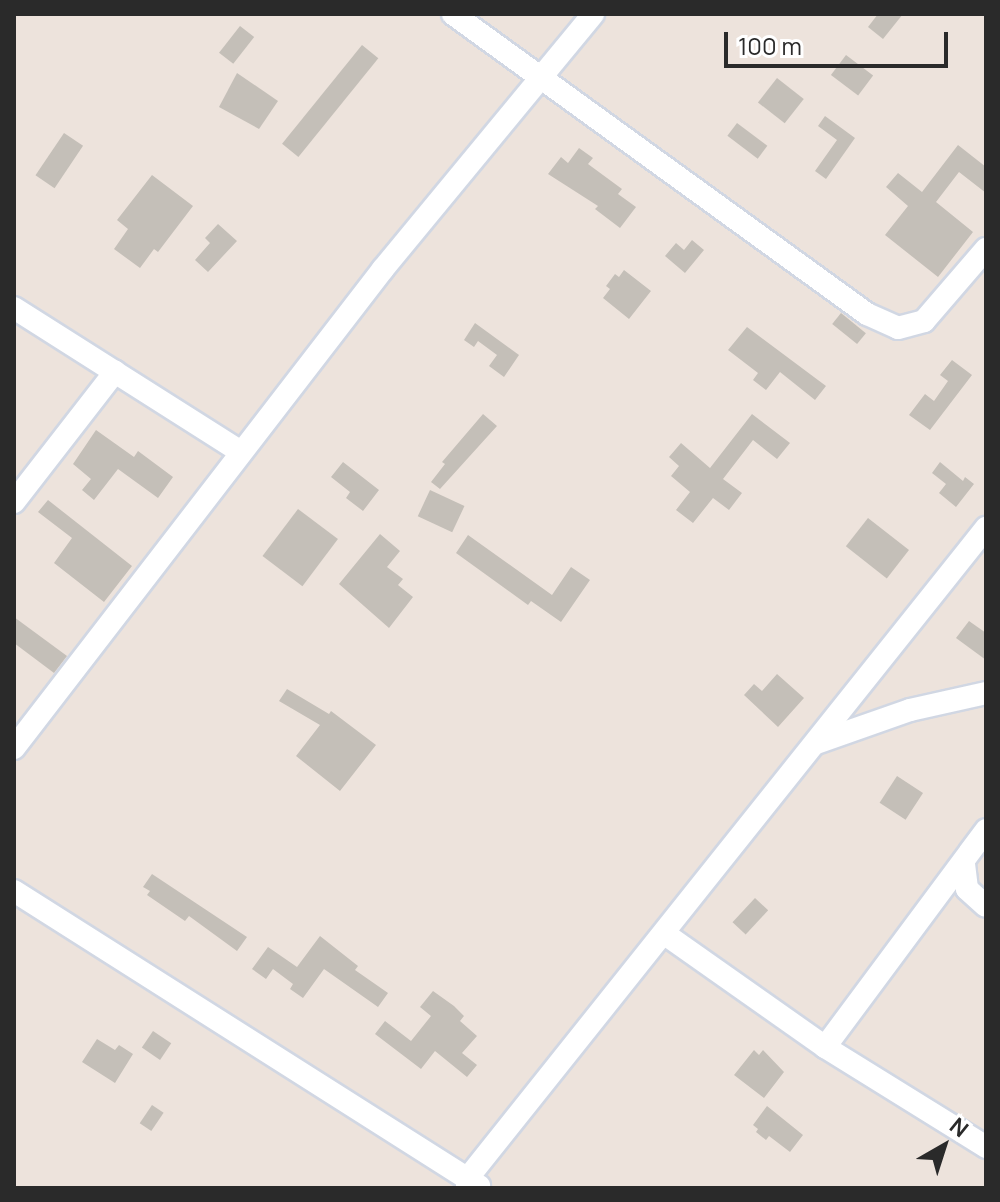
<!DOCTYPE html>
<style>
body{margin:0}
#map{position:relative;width:1000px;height:1202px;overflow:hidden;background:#ede3dc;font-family:Manrope,sans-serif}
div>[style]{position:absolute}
.building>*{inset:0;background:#c4bfb8;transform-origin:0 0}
.roads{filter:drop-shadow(2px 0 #d1d7e3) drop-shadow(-2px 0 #d1d7e3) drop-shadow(0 2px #d1d7e3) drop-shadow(0 -2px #d1d7e3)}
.minor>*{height:22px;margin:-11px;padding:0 11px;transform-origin:11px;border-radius:11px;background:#fff}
span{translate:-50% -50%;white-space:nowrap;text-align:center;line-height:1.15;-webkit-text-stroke:8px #fff;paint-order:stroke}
.frame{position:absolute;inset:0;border:16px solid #2a2a2a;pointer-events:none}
.north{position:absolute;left:904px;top:1106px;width:80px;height:80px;-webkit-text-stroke:6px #fff;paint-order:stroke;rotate:39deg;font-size:22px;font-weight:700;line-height:32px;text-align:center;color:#2a2a2a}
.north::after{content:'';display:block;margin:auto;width:28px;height:36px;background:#2a2a2a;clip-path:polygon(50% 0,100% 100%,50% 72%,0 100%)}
.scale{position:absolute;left:724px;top:32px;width:224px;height:36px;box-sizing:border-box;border:4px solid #2a2a2a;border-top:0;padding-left:10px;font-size:24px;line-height:28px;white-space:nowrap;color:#2a2a2a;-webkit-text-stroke:6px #fff;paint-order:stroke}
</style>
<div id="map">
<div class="building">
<div style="clip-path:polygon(878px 14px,903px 14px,883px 39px,868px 27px)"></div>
<div style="left:240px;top:26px;width:18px;height:34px;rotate:38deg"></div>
<div style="left:362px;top:45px;width:21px;height:127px;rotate:39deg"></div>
<div style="left:846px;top:55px;width:34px;height:25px;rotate:37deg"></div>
<div style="clip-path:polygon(237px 73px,278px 101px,259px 129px,219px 107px)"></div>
<div style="left:777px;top:78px;width:34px;height:31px;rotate:38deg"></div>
<div style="clip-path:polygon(825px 116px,855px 138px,826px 179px,815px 171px,837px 140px,818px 126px)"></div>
<div style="left:737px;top:123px;width:38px;height:16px;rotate:37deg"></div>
<div style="left:64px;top:133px;width:23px;height:51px;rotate:34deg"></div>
<div style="clip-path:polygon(958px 145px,986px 167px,986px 193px,959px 172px,936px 202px,973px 232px,938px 277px,885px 235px,908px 206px,886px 187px,898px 173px,922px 192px)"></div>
<div style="clip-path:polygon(579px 148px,593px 158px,588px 164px,622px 189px,618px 194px,636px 207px,620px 228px,595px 209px,598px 206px,548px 174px,561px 157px,568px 163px)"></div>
<div style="clip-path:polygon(152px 175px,193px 206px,158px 252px,154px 249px,140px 268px,114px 249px,128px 229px,117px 220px)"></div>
<div style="clip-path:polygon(218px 224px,237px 241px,208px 272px,195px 260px,210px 243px,205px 238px)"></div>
<div style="clip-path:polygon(692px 240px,704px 250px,685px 273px,665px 256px,676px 243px,684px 250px)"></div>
<div style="clip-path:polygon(624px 270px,651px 291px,629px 319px,603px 298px,610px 289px,606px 286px,615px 274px,619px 277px)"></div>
<div style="left:841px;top:313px;width:32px;height:14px;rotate:39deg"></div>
<div style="clip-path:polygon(475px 323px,519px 355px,504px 377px,489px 366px,497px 355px,478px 341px,474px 347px,464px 340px)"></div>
<div style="clip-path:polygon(747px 327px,826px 386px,815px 400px,780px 372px,766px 390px,753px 380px,758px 373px,728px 350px)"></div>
<div style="clip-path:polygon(952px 360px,972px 375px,930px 430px,909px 415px,925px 394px,934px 401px,948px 381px,940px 375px)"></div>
<div style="clip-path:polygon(483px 414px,497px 426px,440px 489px,431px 482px,445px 464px,442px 462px)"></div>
<div style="clip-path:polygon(752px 414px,790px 443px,777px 459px,753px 440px,723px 479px,742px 493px,729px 510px,713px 498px,693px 523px,676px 510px,690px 492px,671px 476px,679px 466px,669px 457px,681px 443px,710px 468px)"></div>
<div style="clip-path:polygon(96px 430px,134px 457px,138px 451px,173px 477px,158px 498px,118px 469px,94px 500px,82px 490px,91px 479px,73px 464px)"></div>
<div style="clip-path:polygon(343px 462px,379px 490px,363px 511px,346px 498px,350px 492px,331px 477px)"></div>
<div style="clip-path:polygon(940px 462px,963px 481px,965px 477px,974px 484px,956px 507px,939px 493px,946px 484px,932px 473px)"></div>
<div style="left:430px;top:490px;width:38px;height:29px;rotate:25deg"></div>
<div style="clip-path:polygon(48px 500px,132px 566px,104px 602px,54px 563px,72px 538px,38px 512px)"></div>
<div style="left:298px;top:509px;width:50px;height:59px;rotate:37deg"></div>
<div style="left:868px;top:518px;width:52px;height:36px;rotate:38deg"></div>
<div style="clip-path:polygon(380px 534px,400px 551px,387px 567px,403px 579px,398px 585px,413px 597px,389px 628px,339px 584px)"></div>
<div style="clip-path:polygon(468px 535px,552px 595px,571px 567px,590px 580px,561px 622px,531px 601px,528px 605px,456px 553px)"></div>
<div style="clip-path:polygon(14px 617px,67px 656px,54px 673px,14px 643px)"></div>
<div style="clip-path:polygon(969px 621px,986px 633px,986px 660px,956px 638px)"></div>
<div style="clip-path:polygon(777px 674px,804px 698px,778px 727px,744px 695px,754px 684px,762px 691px)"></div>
<div style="clip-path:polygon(287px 689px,329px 714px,331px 711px,376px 745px,340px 791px,296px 756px,320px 725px,279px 701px)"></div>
<div style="left:897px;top:776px;width:31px;height:32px;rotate:33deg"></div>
<div style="clip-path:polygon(152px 874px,247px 937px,237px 951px,189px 916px,185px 921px,147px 895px,150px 891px,143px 887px)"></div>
<div style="left:755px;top:898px;width:18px;height:33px;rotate:43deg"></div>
<div style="clip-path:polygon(320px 936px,358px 966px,355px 970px,388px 993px,378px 1007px,324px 969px,303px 998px,290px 989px,293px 984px,273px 969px,266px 979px,252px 969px,268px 947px,297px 967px)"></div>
<div style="clip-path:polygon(433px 991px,454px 1006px,464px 1016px,460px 1021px,477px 1036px,462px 1053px,477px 1065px,467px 1077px,435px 1051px,421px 1069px,375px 1034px,385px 1021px,411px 1041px,431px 1016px,420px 1007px)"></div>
<div style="left:153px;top:1031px;width:22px;height:20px;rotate:34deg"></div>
<div style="clip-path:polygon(97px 1039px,115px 1050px,119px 1045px,133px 1054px,115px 1083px,82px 1062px)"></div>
<div style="clip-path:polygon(754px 1050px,759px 1055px,763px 1050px,784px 1072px,764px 1098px,734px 1075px)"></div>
<div style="left:152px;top:1105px;width:14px;height:22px;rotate:34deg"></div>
<div style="clip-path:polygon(767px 1106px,803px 1135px,790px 1152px,769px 1136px,766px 1140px,756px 1132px,758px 1129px,753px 1125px)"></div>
</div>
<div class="roads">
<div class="minor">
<div style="left:453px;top:14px;width:511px;rotate:35.93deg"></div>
<div style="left:867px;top:314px;width:34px;rotate:24deg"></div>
<div style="left:898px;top:328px;width:27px;rotate:-15deg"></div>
<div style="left:924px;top:321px;width:95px;rotate:-49.3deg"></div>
<div style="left:14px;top:308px;width:269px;rotate:32.4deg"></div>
<div style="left:14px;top:502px;width:165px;rotate:-52.2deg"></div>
<div style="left:816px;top:743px;width:100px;rotate:-19.3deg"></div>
<div style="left:910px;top:710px;width:78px;rotate:-12.6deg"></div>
<div style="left:14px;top:748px;width:605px;rotate:-52.39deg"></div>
<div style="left:383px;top:269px;width:330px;rotate:-50.5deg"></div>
<div style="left:964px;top:864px;width:25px;rotate:83deg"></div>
<div style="left:967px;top:889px;width:25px;rotate:42deg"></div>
<div style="left:14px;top:891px;width:551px;rotate:32.39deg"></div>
<div style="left:665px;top:934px;width:196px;rotate:35.2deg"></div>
<div style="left:825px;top:1047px;width:190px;rotate:31.8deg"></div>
<div style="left:825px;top:1047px;width:270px;rotate:-53.4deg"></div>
<div style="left:467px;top:1188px;width:9px;rotate:-90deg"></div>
<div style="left:467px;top:1179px;width:833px;rotate:-51.44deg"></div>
</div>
</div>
<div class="frame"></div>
<div class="north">N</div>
<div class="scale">100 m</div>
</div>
